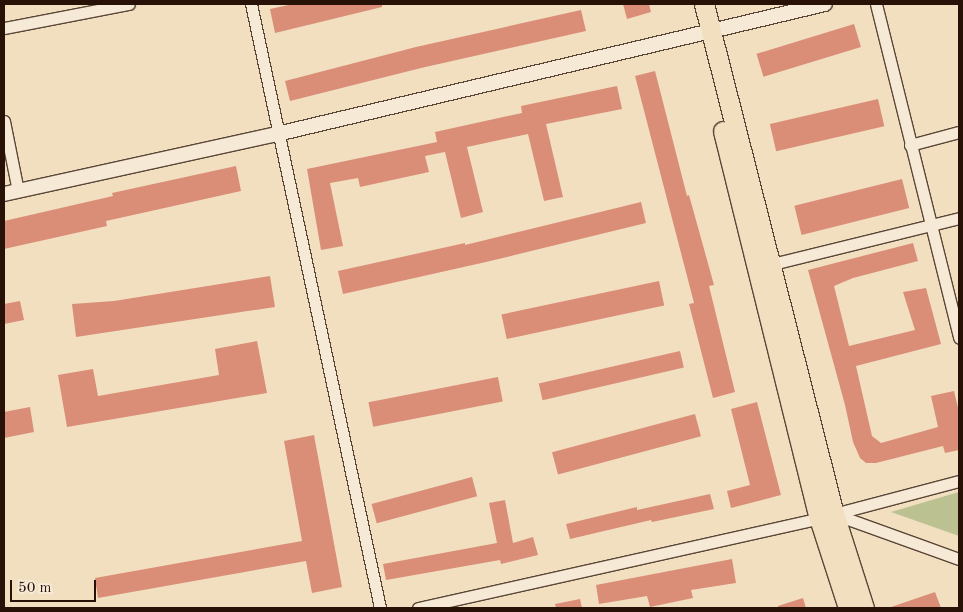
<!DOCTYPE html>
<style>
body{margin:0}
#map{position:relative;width:963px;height:612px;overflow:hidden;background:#f1dfc0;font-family:"Old Standard TT",serif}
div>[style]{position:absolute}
.green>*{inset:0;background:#bcc191}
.building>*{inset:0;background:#da8e78;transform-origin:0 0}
.roads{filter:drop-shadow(1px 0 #5a4536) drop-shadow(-1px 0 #5a4536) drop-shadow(0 1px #5a4536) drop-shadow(0 -1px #5a4536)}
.minor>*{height:11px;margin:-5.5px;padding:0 5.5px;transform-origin:5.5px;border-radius:5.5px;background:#f6ead6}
.tertiary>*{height:14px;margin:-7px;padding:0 7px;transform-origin:7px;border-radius:7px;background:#f6ead6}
.trunk>*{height:19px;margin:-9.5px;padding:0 9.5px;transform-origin:9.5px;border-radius:9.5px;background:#f1dfc0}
span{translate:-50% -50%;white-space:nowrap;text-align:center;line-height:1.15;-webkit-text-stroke:4px #f6ead6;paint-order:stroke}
.frame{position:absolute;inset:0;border:5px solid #281208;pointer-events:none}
.scale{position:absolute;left:10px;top:580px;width:86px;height:22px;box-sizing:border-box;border:2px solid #281208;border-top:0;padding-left:6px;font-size:15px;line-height:18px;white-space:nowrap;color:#281208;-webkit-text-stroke:4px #f6ead6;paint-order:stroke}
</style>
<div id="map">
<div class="green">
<div style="clip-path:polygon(959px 492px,959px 536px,891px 512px)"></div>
</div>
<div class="building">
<div style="clip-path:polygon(293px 4px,382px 4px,382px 7px,275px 33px,270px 9px)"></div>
<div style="clip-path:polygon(623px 4px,649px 4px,651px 12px,627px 19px)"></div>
<div style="clip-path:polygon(581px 10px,586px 31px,421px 68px,290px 101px,285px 81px,416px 47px)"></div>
<div style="left:854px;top:24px;width:24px;height:102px;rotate:73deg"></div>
<div style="clip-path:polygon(655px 71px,687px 196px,689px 195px,714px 285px,709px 286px,735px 392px,713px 398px,689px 304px,694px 303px,635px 76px)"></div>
<div style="clip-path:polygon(617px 86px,622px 109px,546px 124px,563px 197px,544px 201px,528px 134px,467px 147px,483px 212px,461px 218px,445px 152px,425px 156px,429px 172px,360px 187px,358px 178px,330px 183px,343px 246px,321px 250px,307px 169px,437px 142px,435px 132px,522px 113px,521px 106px)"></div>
<div style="left:878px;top:99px;width:28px;height:111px;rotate:77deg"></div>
<div style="clip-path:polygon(236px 166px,241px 191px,106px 221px,107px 226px,4px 249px,4px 221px,113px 196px,112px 193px)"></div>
<div style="left:902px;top:179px;width:30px;height:111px;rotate:76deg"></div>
<div style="clip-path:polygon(641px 202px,646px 223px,486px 262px,343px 294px,338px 271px,465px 243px,465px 245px)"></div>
<div style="clip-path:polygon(913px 243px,918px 261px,853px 278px,834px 286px,849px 346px,915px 330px,903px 292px,926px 288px,941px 344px,856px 366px,872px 436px,881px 443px,938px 427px,931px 396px,954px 391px,959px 412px,959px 450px,945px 453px,943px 446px,876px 463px,866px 463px,860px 458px,853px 442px,845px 405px,808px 270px)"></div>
<div style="clip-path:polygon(270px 276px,275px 307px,76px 337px,72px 304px,114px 301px)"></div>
<div style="left:659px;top:281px;width:25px;height:161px;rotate:78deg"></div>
<div style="clip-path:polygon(20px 301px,24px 320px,4px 324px,4px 304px)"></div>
<div style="clip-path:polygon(257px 341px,267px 393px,67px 427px,58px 375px,93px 369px,98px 396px,219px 375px,215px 349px)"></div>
<div style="left:680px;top:351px;width:17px;height:145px;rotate:77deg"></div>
<div style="left:498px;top:377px;width:25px;height:132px;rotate:79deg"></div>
<div style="clip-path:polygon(757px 402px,781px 495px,731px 508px,727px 491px,750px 485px,731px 409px)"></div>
<div style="clip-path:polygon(30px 407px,34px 432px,4px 438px,4px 412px)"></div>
<div style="left:695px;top:414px;width:23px;height:148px;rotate:75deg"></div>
<div style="clip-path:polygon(314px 435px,342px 587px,312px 593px,306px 561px,98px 598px,95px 578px,302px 541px,284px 441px)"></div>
<div style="left:472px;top:477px;width:20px;height:104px;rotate:75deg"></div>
<div style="clip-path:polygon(710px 494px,714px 509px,652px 522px,651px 520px,570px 539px,566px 524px,637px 507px,637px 510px)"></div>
<div style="clip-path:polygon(505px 500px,513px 543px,533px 537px,538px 555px,501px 564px,500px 560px,386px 580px,383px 564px,497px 543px,489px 503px)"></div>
<div style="clip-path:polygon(732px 559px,736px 583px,691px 590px,693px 598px,650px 607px,647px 596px,599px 604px,596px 585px)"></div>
<div style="clip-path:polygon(935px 592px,941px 608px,891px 608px,891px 607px)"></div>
<div style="clip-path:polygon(803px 598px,806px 608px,778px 608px,778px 606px)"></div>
<div style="clip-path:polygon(580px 599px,582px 608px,556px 608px,555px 604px)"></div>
</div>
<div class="roads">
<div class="minor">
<div style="left:251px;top:4px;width:618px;rotate:77.94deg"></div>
<div style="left:876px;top:4px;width:344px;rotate:76deg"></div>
<div style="left:4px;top:28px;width:127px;rotate:-10.9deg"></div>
<div style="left:4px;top:121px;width:71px;rotate:78.7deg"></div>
<div style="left:910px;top:145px;width:51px;rotate:-14.9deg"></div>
<div style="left:764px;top:266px;width:201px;rotate:-13.8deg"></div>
<div style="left:834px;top:514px;width:133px;rotate:19.8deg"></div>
<div style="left:418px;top:608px;width:411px;rotate:-12.6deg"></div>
<div style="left:819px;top:518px;width:145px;rotate:-14.8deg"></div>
</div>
<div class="tertiary">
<div style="left:4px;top:194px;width:280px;rotate:-12.4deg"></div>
<div style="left:277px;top:134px;width:563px;rotate:-13.35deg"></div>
</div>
<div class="trunk">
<div style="left:704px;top:4px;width:526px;rotate:75.7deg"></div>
<div style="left:834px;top:514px;width:99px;rotate:72.3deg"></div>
<div style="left:723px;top:131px;width:399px;rotate:76.1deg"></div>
<div style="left:819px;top:518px;width:95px;rotate:72.1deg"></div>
</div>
</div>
<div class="frame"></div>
<div class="scale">50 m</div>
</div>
